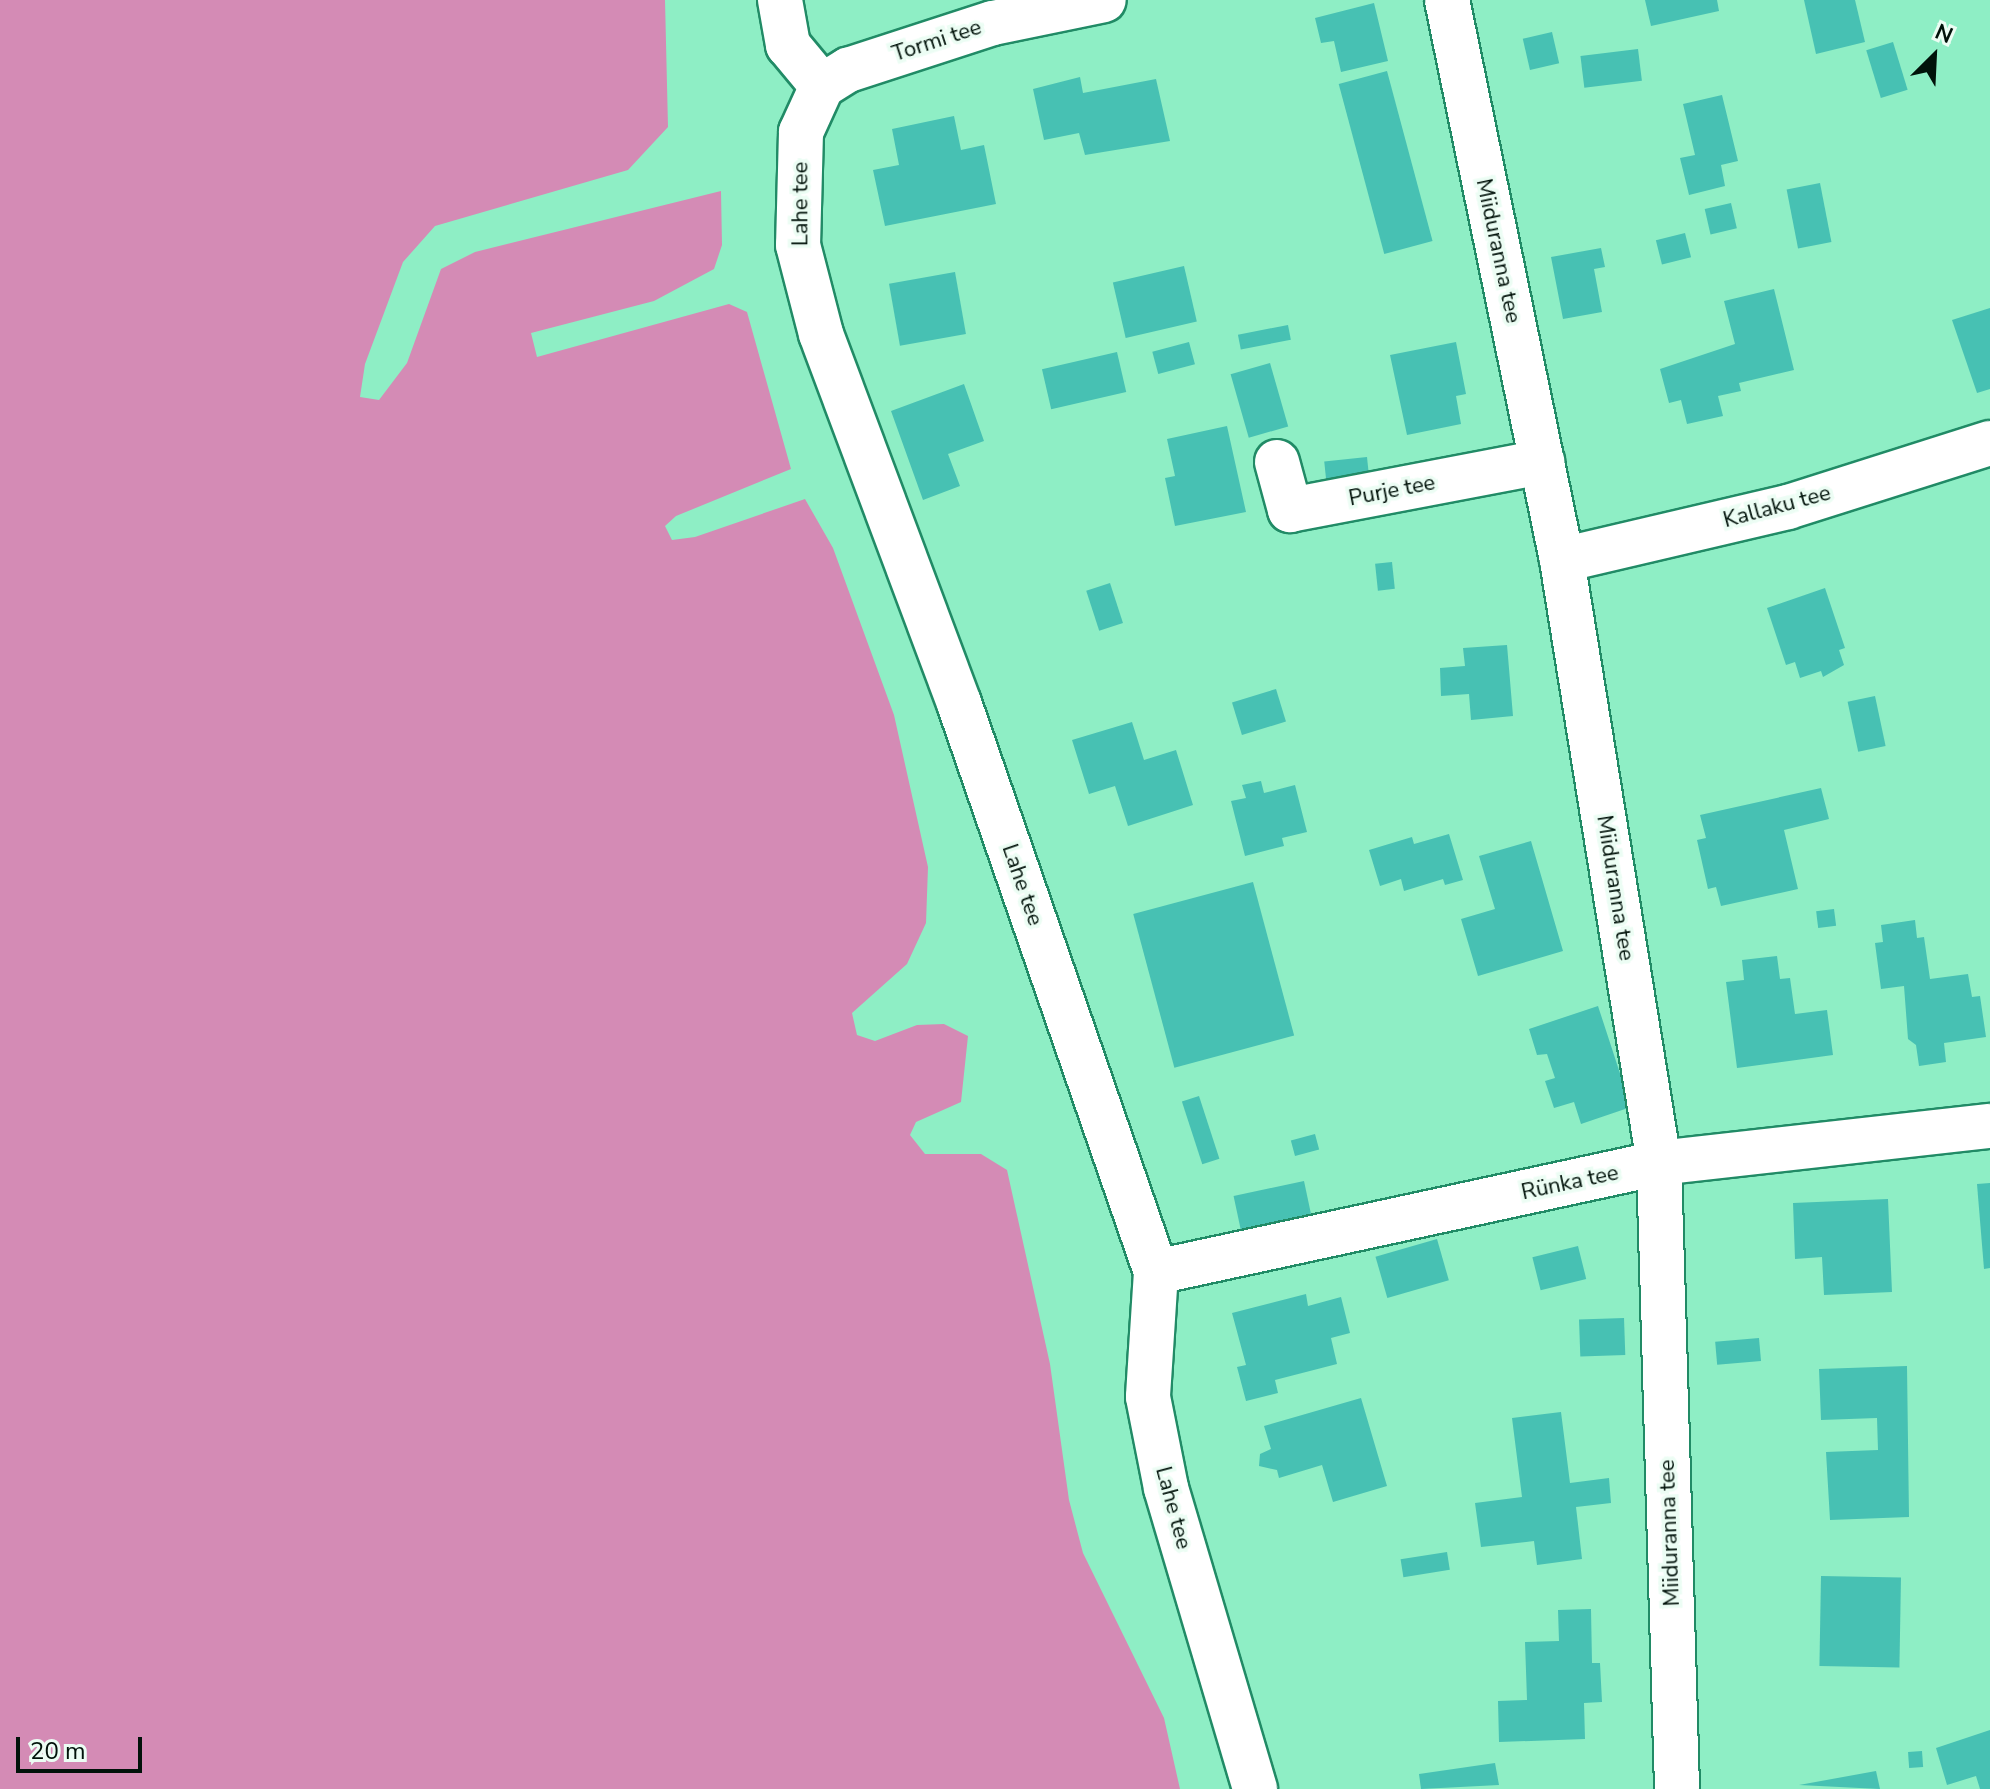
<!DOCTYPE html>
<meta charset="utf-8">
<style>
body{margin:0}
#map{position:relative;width:1990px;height:1789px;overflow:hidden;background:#8eeec5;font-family:"Nunito Sans",sans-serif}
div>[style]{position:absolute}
.water>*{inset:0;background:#d48bb5}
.building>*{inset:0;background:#47c1b3;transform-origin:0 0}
.roads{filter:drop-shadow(2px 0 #218b66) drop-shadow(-2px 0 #218b66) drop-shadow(0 2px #218b66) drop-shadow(0 -2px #218b66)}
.minor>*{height:44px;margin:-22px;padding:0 22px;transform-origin:22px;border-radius:22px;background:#fff}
span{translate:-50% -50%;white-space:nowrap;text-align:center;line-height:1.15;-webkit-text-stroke:7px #ecfdf4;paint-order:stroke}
.street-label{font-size:22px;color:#01120a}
.north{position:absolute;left:1894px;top:16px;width:80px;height:80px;-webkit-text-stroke:6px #ecfdf4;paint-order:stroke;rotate:24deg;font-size:22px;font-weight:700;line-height:32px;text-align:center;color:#01120a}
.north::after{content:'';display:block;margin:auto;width:28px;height:36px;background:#01120a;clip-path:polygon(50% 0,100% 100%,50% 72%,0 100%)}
.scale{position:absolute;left:16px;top:1737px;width:126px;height:36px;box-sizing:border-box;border:4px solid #01120a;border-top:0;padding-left:10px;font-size:24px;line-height:28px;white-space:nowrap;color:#01120a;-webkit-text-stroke:6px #ecfdf4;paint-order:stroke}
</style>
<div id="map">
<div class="water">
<div style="clip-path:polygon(0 0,665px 0,668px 127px,628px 170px,435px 226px,403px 262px,365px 364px,360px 397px,379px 400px,407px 363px,441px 269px,475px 252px,721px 191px,722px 245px,714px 269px,654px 301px,531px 333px,537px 357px,729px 304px,747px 312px,791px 469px,676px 516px,665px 526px,672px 540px,695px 537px,805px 499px,833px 548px,894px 715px,928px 867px,926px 923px,907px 964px,852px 1013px,857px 1035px,875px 1041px,917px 1025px,944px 1024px,968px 1036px,961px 1102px,916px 1122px,910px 1135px,925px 1154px,981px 1154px,1007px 1170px,1050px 1364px,1069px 1500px,1083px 1553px,1164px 1718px,1180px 1789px,0 1789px)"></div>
</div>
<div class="building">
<div style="clip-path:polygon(1645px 0,1717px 0,1719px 11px,1651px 26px)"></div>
<div style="clip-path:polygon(1804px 0,1855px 0,1865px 42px,1816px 54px)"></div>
<div style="clip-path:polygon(1374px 3px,1388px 61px,1341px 72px,1334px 41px,1321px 43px,1315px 18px)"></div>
<div style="left:1552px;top:32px;width:32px;height:30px;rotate:77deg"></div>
<div style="left:1893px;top:42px;width:50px;height:28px;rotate:73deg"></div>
<div style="left:1638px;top:49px;width:32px;height:58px;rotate:83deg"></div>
<div style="left:1387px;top:71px;width:176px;height:50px;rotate:75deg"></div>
<div style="clip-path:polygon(1080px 77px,1083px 93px,1156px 79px,1170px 141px,1085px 155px,1079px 133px,1044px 140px,1033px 89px)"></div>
<div style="clip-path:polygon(1722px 95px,1738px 161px,1721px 165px,1725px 186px,1689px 195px,1680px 158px,1695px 155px,1683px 104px)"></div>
<div style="clip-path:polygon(954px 116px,961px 150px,984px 145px,996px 204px,885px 226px,873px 170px,899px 165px,892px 129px)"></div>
<div style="left:1820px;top:183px;width:60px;height:34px;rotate:79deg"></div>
<div style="left:1731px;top:203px;width:26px;height:27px;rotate:77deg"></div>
<div style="left:1685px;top:233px;width:25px;height:30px;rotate:76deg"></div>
<div style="clip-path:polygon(1601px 248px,1605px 267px,1594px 269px,1602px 312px,1563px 319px,1551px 257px)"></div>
<div style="left:1184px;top:266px;width:57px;height:73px;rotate:77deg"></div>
<div style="left:955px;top:272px;width:63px;height:67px;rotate:80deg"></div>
<div style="clip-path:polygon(1774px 289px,1794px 370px,1739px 383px,1741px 391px,1718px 396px,1723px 416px,1687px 424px,1681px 400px,1669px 403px,1660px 369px,1735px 344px,1724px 301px)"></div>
<div style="clip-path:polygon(1990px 308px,1990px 389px,1977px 393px,1952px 320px)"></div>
<div style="left:1288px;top:325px;width:15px;height:51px;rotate:79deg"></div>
<div style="left:1189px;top:342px;width:23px;height:38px;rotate:75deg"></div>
<div style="clip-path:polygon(1456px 342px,1466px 394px,1456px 396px,1461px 424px,1407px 435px,1390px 355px)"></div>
<div style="left:1117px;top:352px;width:41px;height:77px;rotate:77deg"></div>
<div style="left:1270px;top:363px;width:66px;height:41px;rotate:74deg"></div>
<div style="clip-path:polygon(964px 384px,984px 441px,948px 454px,960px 486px,923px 500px,891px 411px)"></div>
<div style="clip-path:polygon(1227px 426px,1246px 512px,1175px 526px,1165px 478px,1175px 476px,1167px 439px)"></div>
<div style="left:1367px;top:457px;width:20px;height:43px;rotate:84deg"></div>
<div style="left:1392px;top:562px;width:27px;height:17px;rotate:84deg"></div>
<div style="left:1110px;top:583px;width:42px;height:25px;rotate:72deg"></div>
<div style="clip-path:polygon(1825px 588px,1845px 648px,1839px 650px,1844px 665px,1823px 677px,1821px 671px,1800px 678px,1795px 662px,1786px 665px,1767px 608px)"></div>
<div style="clip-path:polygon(1507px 645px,1513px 716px,1471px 720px,1469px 694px,1441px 696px,1440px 668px,1465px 666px,1463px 648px)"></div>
<div style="left:1276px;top:689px;width:34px;height:46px;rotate:73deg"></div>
<div style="left:1875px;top:696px;width:51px;height:28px;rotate:78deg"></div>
<div style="clip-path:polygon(1132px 722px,1144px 760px,1176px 750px,1193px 805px,1128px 826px,1115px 786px,1089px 794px,1072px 740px)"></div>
<div style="clip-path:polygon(1261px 781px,1264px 793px,1295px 785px,1307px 832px,1282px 838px,1284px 846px,1245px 856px,1231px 801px,1246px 798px,1242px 785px)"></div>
<div style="clip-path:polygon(1821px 788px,1829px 819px,1784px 830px,1798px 889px,1721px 906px,1716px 887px,1708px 889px,1697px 840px,1706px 838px,1700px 815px)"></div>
<div style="clip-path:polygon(1449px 834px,1463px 880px,1445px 885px,1443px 879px,1404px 891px,1401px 879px,1380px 886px,1369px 850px,1412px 837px,1414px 844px)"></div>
<div style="clip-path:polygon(1531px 841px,1563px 951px,1478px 976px,1461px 919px,1495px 909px,1479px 856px)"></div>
<div style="left:1253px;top:882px;width:159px;height:124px;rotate:75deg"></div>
<div style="left:1834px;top:909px;width:17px;height:18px;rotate:83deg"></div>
<div style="clip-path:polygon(1915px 920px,1917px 938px,1924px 937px,1930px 979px,1968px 974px,1972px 997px,1980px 996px,1986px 1037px,1944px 1043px,1946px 1062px,1919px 1066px,1916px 1045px,1908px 1039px,1904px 986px,1881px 989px,1875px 943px,1883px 942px,1881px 925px)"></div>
<div style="clip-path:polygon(1777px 956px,1780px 979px,1790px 978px,1795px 1014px,1827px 1010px,1833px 1055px,1737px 1068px,1726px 982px,1744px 980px,1742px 960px)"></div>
<div style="clip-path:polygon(1598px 1006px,1631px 1107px,1581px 1124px,1574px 1102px,1554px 1108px,1545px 1081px,1555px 1078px,1547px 1054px,1537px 1055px,1529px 1029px)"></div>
<div style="left:1199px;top:1096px;width:66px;height:18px;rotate:72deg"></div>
<div style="left:1315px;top:1134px;width:16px;height:25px;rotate:75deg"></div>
<div style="left:1304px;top:1181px;width:40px;height:72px;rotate:78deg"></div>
<div style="clip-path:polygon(1990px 1183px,1990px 1268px,1984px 1269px,1977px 1184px)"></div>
<div style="clip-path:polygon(1888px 1199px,1892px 1292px,1824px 1295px,1822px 1257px,1795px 1259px,1793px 1203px)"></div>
<div style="left:1437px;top:1239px;width:43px;height:64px;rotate:74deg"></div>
<div style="left:1578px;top:1246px;width:34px;height:47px;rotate:76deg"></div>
<div style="clip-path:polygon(1306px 1294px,1308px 1306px,1341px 1297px,1350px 1333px,1331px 1338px,1337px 1364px,1275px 1380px,1278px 1393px,1246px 1401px,1237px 1367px,1246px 1365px,1232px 1313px)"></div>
<div style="left:1624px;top:1318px;width:37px;height:45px;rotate:88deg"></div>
<div style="left:1759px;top:1338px;width:23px;height:44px;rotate:85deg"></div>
<div style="clip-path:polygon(1907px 1366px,1909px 1517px,1830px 1520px,1826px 1452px,1878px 1450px,1877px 1418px,1821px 1420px,1819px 1369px)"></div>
<div style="clip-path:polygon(1361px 1398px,1387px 1486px,1333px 1502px,1322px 1465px,1279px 1478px,1277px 1470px,1259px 1466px,1260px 1454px,1271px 1449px,1264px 1426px)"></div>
<div style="clip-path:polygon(1561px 1412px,1570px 1483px,1609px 1478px,1611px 1503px,1576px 1507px,1582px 1559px,1537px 1565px,1534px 1541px,1481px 1547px,1475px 1503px,1522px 1497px,1512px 1418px)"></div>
<div style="left:1447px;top:1552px;width:18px;height:47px;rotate:81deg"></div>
<div style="left:1821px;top:1576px;width:80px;height:90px;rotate:1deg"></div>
<div style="clip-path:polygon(1591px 1609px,1592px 1663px,1600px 1663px,1602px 1702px,1584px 1703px,1585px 1739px,1499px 1742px,1498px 1701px,1527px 1700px,1525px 1642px,1559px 1641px,1558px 1610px)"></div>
<div style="clip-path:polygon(1990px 1730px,1990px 1789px,1980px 1789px,1976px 1776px,1947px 1785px,1936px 1748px)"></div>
<div style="left:1922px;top:1751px;width:16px;height:14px;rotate:86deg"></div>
<div style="clip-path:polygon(1495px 1763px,1499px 1785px,1421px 1789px,1419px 1774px)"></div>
<div style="clip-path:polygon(1876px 1771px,1880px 1789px,1799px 1785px)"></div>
</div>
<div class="roads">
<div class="minor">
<div style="left:780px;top:0;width:46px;rotate:79.9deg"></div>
<div style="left:788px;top:45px;width:53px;rotate:50.3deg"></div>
<div style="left:822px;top:86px;width:51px;rotate:114.5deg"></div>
<div style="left:801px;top:132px;width:113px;rotate:91.5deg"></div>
<div style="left:798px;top:245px;width:92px;rotate:75.5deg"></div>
<div style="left:821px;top:334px;width:394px;rotate:69.5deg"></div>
<div style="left:959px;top:703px;width:602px;rotate:70.9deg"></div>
<div style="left:1156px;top:1272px;width:125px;rotate:93.7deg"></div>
<div style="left:1148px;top:1397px;width:93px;rotate:78.8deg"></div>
<div style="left:1166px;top:1488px;width:314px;rotate:73.5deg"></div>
<div style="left:1447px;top:0;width:572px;rotate:78.4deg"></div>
<div style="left:1562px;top:560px;width:611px;rotate:80.86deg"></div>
<div style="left:1659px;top:1163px;width:626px;rotate:88.35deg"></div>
<div style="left:822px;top:86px;width:31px;rotate:-32deg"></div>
<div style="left:848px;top:70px;width:152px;rotate:-18deg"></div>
<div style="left:993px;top:23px;width:113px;rotate:-11.7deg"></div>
<div style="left:1277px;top:462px;width:50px;rotate:74.8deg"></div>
<div style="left:1290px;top:510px;width:257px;rotate:-10.8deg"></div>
<div style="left:1562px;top:560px;width:232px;rotate:-13.2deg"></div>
<div style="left:1788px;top:507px;width:212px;rotate:-17.6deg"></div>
<div style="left:1156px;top:1272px;width:515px;rotate:-12.23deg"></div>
<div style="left:1659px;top:1163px;width:333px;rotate:-6.4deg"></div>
</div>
</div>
<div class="street-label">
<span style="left:937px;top:41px;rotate:-18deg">Tormi tee</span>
<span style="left:801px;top:204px;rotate:-90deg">Lahe tee</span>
<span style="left:1498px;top:251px;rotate:78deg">Miiduranna tee</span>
<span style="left:1392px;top:491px;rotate:-11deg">Purje tee</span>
<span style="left:1777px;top:507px;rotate:-15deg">Kallaku tee</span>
<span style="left:1022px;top:885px;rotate:71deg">Lahe tee</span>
<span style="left:1615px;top:888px;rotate:81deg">Miiduranna tee</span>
<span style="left:1570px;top:1183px;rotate:-12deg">Rünka tee</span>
<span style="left:1173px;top:1508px;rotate:75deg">Lahe tee</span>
<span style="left:1670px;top:1533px;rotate:-92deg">Miiduranna tee</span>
</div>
<div class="north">N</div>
<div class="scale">20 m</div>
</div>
